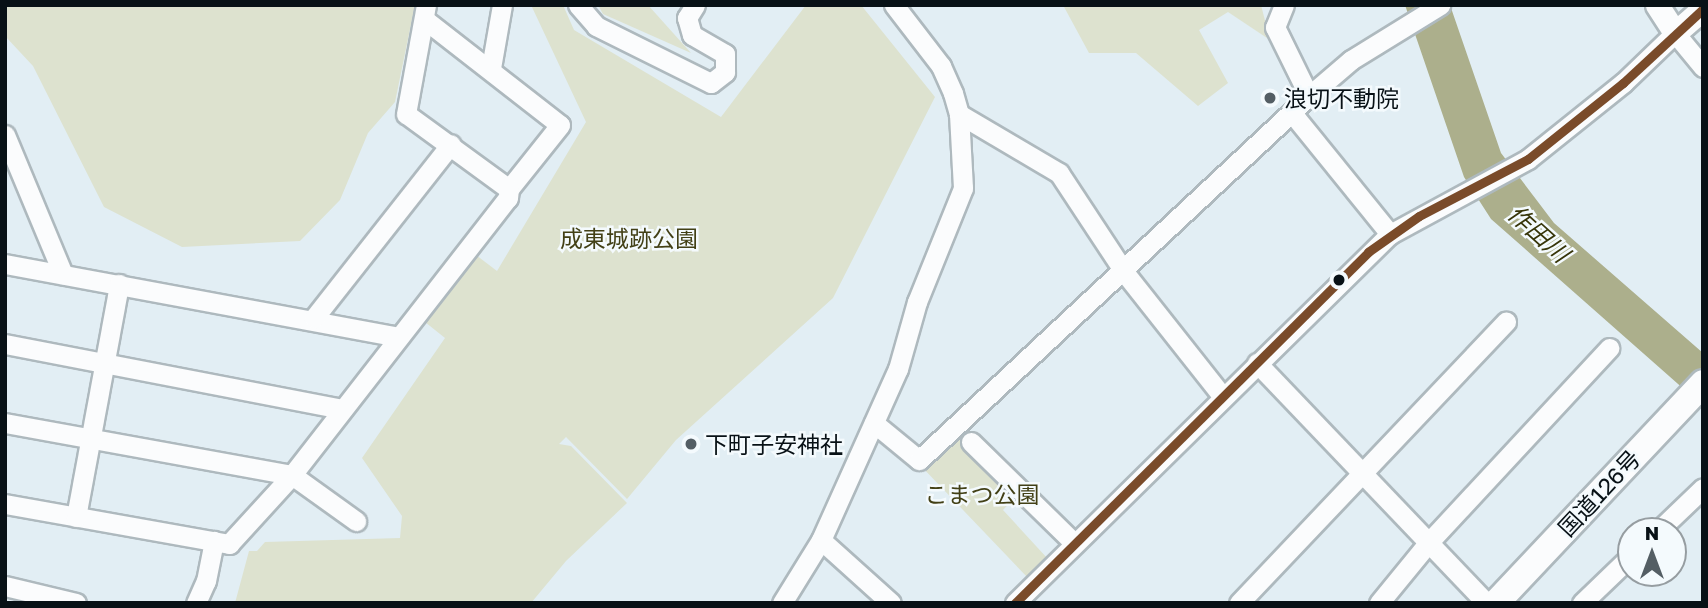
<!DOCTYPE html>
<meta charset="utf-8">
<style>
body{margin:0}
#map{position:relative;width:1708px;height:608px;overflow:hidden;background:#e2eef4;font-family:"Golos Text","Noto Sans JP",sans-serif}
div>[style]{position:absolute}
.green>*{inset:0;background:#dde2cf}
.water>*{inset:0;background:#acaf8c}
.roads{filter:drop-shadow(2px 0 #aeb9be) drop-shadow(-2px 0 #aeb9be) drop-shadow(0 2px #aeb9be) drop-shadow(0 -2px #aeb9be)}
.minor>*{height:19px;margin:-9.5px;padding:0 9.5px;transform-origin:9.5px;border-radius:9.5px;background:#fbfcfd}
.major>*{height:23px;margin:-11.5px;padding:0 11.5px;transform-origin:11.5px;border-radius:11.5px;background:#fbfcfd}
.highway>*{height:26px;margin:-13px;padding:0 13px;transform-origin:13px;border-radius:13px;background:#fbfcfd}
.bus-1>*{height:9px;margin:-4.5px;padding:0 4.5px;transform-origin:4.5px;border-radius:4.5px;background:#7a4b2a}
.dots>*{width:19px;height:19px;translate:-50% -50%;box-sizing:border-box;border:4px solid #f4fafd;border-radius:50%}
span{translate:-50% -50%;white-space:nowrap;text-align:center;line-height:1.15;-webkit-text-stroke:5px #f4fafd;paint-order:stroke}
.poi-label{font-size:23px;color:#081116}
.left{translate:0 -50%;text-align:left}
.park-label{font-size:23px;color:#424016}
.street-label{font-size:23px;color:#081116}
.water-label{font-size:24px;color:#373509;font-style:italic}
.frame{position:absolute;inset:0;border:7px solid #081116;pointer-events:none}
.north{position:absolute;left:1617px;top:517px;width:70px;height:70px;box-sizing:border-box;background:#f4fafd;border:2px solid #969da1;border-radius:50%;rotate:0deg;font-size:19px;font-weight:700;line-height:28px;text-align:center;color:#081116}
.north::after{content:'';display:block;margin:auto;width:24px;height:32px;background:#545e64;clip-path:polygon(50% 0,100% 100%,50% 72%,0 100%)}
</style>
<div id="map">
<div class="green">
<div style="clip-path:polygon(5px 5px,415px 5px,395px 102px,368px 133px,340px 200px,300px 241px,182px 247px,104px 207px,33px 66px,5px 36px)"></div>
<div style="clip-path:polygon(531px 5px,563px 5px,574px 30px,721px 117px,806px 5px,861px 5px,935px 97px,833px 298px,676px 440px,627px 499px,566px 437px,559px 444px,571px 446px,627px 503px,566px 561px,531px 603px,235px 603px,249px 551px,257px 551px,265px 542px,400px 538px,402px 516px,362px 458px,445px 338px,425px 322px,476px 255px,497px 271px,586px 122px)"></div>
<div style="clip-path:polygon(598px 5px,648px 5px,691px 53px,603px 14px)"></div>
<div style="clip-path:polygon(1063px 5px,1261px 5px,1270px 40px,1228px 12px,1199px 30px,1228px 83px,1198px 106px,1136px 53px,1089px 53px)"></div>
<div style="clip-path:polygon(955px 433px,1018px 494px,1003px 510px,1048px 559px,1028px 578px,921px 466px)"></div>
</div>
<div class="water">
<div style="clip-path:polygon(1405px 5px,1450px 5px,1501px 153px,1554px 223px,1703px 353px,1703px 406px,1491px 219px,1464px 177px)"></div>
</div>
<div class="roads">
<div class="minor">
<div style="left:578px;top:5px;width:28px;rotate:49deg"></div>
<div style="left:596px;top:26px;width:128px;rotate:26.4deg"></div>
<div style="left:711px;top:83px;width:18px;rotate:-38deg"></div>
<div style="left:725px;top:72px;width:18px;rotate:-90deg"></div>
<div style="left:725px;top:54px;width:38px;rotate:-150deg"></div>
<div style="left:692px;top:35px;width:18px;rotate:-106deg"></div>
<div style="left:687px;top:18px;width:15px;rotate:-58deg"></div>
<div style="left:1284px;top:5px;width:24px;rotate:112deg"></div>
<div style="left:1275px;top:27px;width:77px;rotate:63.8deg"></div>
<div style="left:424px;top:19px;width:172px;rotate:37.9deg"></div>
<div style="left:560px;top:125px;width:82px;rotate:128.6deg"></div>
<div style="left:491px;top:68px;width:64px;rotate:-80.1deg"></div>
<div style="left:1292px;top:113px;width:156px;rotate:51deg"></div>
<div style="left:959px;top:114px;width:116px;rotate:30.5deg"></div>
<div style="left:1059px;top:173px;width:120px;rotate:56.6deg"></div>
<div style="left:1125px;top:273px;width:157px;rotate:51.7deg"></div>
<div style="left:5px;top:135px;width:151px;rotate:67.4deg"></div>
<div style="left:5px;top:264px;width:400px;rotate:10.5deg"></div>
<div style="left:314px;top:318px;width:221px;rotate:-51.8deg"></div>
<div style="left:5px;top:344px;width:344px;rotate:10.9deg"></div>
<div style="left:1257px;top:363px;width:332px;rotate:46.3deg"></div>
<div style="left:5px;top:423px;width:292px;rotate:10.3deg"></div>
<div style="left:292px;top:475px;width:79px;rotate:35.7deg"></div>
<div style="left:874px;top:423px;width:58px;rotate:39.4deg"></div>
<div style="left:919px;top:460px;width:533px;rotate:-43.03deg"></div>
<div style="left:1309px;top:96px;width:55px;rotate:-40.6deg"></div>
<div style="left:1351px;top:60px;width:105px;rotate:-31.7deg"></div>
<div style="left:971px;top:442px;width:144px;rotate:44.4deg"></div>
<div style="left:5px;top:504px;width:228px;rotate:10.1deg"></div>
<div style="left:229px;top:544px;width:93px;rotate:-47.6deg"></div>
<div style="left:292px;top:475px;width:351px;rotate:-52.1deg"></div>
<div style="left:508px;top:198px;width:9px;rotate:-84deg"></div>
<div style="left:509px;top:189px;width:127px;rotate:-143.9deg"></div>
<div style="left:406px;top:114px;width:111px;rotate:-79.6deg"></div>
<div style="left:76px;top:517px;width:237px;rotate:-79.5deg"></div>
<div style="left:1658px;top:531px;width:62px;rotate:-43.7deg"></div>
<div style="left:821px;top:540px;width:94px;rotate:42deg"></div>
<div style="left:5px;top:586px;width:73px;rotate:13.5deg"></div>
<div style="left:196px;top:603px;width:24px;rotate:-66deg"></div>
<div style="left:206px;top:581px;width:41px;rotate:-78.7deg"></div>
<div style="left:782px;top:603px;width:74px;rotate:-58.2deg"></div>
<div style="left:821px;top:540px;width:188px;rotate:-65.8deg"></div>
<div style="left:898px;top:369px;width:70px;rotate:-74.2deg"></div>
<div style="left:917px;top:302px;width:123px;rotate:-68deg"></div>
<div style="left:963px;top:188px;width:74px;rotate:-93.1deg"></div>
<div style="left:959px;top:114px;width:22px;rotate:-106deg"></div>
<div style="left:953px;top:93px;width:30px;rotate:-114deg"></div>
<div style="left:941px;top:66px;width:77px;rotate:-127.6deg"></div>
<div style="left:1015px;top:603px;width:526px;rotate:-44.54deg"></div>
<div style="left:1390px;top:234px;width:157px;rotate:-28.5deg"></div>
<div style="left:1528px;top:159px;width:122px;rotate:-38.7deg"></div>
<div style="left:1623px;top:83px;width:72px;rotate:-43.9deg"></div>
<div style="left:1675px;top:33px;width:44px;rotate:50.5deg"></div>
<div style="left:1239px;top:603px;width:388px;rotate:-46.5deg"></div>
<div style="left:1379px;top:603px;width:79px;rotate:-50.7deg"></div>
<div style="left:1429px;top:542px;width:265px;rotate:-47.1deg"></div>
<div style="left:1582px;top:603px;width:68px;rotate:-43.8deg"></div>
</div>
<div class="major">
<div style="left:1657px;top:5px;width:33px;rotate:57deg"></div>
<div style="left:1675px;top:33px;width:37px;rotate:-41deg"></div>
</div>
<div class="highway">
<div style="left:1496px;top:603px;width:302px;rotate:-46.7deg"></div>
</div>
</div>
<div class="bus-1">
<div style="left:1015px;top:603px;width:498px;rotate:-44.8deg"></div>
<div style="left:1368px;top:252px;width:62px;rotate:-35.2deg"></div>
<div style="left:1419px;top:216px;width:123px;rotate:-27.6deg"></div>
<div style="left:1528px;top:159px;width:122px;rotate:-38.7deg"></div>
<div style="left:1623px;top:83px;width:109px;rotate:-42.8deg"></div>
</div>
<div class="dots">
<div style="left:1270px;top:98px;background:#545e64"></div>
<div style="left:1339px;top:280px;background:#081116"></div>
<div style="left:691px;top:444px;background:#545e64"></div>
</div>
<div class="poi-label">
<span class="left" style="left:1284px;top:98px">浪切不動院</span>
<span class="left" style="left:705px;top:444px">下町子安神社</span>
</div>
<div class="park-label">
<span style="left:629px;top:238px">成東城跡公園</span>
<span style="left:982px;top:494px">こまつ公園</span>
</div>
<div class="street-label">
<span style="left:1599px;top:493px;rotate:-47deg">国道126号</span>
</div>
<div class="water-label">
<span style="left:1539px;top:233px;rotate:42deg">作田川</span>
</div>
<div class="frame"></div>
<div class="north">N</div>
</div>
